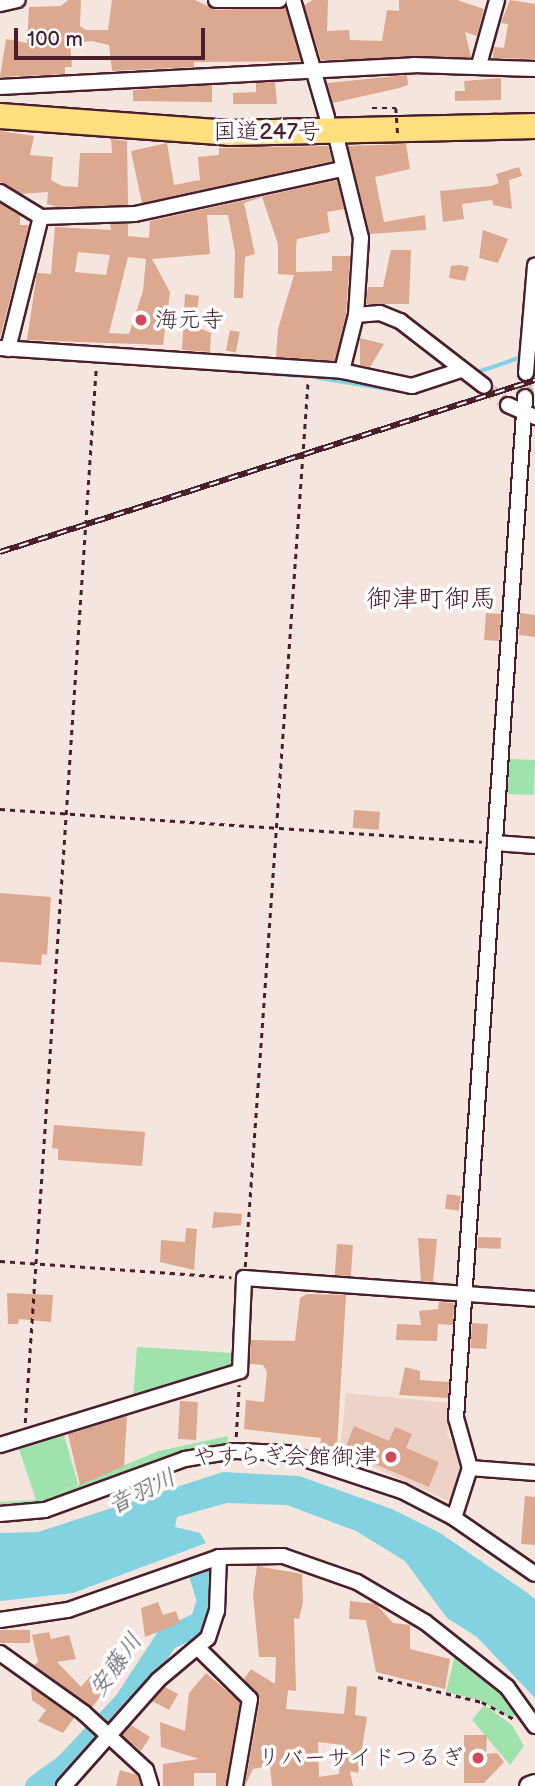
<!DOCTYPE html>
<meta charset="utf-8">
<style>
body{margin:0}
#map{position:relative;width:535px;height:1786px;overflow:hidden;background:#f4e5de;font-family:"Balsamiq Sans","Klee One",sans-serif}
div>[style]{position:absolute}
.built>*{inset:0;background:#edd3c7}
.green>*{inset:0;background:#9ee3ae;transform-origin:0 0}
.water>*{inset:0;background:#83d2e1}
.stream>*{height:3.5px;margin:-1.75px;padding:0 1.75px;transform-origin:1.75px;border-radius:1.75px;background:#83d2e1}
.river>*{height:23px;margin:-11.5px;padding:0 11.5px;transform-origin:11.5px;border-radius:11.5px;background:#83d2e1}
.building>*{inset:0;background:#dca890;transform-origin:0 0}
.street-tunnel>*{height:14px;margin-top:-7px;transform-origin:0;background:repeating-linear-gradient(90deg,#d2bdba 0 14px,transparent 0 21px)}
.path>*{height:2.5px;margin-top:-1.25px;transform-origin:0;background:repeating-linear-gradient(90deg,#4a1f2b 0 5px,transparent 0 10px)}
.roads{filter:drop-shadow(2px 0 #4a1f2b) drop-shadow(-2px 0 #4a1f2b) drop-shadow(0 2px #4a1f2b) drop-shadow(0 -2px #4a1f2b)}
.street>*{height:14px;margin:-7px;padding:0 7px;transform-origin:7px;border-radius:7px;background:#fff}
.secondary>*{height:19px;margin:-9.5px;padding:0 9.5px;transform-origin:9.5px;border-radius:9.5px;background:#fff}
.highway>*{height:24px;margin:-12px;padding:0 12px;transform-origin:12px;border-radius:12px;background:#fedf80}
.rail>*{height:6px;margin-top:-3px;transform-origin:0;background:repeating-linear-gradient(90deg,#fff 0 10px,#4a1f2b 0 20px);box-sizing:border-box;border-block:2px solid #4a1f2b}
.path-bridge>*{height:2.5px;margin-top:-1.25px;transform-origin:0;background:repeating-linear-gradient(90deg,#4a1f2b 0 5px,transparent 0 10px)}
.dots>*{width:19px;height:19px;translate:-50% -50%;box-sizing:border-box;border:4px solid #fff;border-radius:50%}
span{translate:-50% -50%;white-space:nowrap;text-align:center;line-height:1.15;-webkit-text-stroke:7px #fff;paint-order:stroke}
.street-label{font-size:23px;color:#4a1f2b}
.poi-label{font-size:23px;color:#4a1f2b}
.left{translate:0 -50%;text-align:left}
.right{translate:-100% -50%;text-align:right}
.water-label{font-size:24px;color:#5b5562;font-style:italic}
.quarter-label{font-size:26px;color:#4a1f2b}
.scale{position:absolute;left:14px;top:28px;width:191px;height:32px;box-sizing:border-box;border:4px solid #4a1f2b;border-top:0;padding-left:9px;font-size:21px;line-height:24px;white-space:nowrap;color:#4a1f2b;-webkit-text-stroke:5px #fff;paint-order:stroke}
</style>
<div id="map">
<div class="built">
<div style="clip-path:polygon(346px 1393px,450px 1403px,447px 1434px,466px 1462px,453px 1503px,340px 1452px)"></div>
</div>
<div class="green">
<div style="left:509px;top:759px;width:26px;height:35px;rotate:2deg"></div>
<div style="clip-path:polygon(137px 1347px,234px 1353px,233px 1368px,133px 1399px)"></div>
<div style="clip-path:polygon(62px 1428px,78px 1484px,48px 1497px,159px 1451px,228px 1436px,227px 1444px,152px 1463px,43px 1505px,0 1508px,0 1502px,36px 1500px,17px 1443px)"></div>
<div style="clip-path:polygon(455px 1655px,502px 1692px,519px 1714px,510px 1718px,479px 1700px,446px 1692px)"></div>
<div style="clip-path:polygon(484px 1705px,512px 1725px,524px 1746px,510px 1765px,472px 1720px)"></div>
</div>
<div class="water">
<div style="clip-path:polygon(223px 1472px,299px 1476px,392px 1509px,440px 1533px,529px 1594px,535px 1599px,535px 1698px,477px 1637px,447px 1618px,405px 1561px,356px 1531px,287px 1505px,227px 1503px,177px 1517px,175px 1527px,200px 1533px,206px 1543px,73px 1593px,0 1601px,0 1533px,38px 1532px)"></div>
</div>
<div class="stream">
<div style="left:226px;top:370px;width:75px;rotate:4.6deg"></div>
<div style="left:475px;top:373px;width:50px;rotate:-18.8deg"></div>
<div style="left:314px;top:377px;width:99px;rotate:9.3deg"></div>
<div style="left:412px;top:393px;width:52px;rotate:-18.1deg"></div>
</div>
<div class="river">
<div style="left:36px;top:1786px;width:34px;rotate:-36deg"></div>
<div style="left:64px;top:1766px;width:87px;rotate:-46.4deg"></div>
<div style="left:124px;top:1703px;width:77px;rotate:-56.7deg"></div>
<div style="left:166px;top:1639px;width:39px;rotate:-26deg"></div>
<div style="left:201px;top:1622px;width:23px;rotate:-72deg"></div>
<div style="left:208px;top:1600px;width:34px;rotate:-107deg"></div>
</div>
<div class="building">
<div style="clip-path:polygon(68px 0,81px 0,80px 26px,86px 30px,108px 30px,112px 0,195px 0,216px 10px,285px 7px,301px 61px,194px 62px,194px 67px,112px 71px,109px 45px,91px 41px,70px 44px,72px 67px,65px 67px,65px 74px,0 77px,6px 39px,27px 43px,29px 7px,61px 6px)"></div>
<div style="clip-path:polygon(313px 0,328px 0,327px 31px,349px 30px,350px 40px,382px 41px,387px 10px,399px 11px,399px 0,457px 0,484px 9px,477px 36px,465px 32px,471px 57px,321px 60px,304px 5px)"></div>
<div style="clip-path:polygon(510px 0,535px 4px,535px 59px,493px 58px,494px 47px,504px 48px,508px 24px,501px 23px)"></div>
<div style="clip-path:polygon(407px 75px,408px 85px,399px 88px,333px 103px,327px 83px)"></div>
<div style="clip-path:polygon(501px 78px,501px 100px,455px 101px,455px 91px,465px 91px,464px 81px)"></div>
<div style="clip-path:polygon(275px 82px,277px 104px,233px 104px,233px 93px,256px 92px,256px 83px)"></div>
<div style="clip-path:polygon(212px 85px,212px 102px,133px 101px,133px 90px)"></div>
<div style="clip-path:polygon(0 131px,34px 136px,30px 155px,53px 157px,51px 180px,62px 186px,78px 187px,80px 153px,112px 153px,111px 139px,127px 141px,128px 205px,57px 207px,47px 204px,48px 192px,21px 194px,0 182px)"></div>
<div style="clip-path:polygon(167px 143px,174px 185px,200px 180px,198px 157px,219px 155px,219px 148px,328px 146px,332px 161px,142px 203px,131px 151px)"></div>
<div style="clip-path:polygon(406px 144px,410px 169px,375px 177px,384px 222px,425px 215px,426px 230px,370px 234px,348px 146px)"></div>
<div style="clip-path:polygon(519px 167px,522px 176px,509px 180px,512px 209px,493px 205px,492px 200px,462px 204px,464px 219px,443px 222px,440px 191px,491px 186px,499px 183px,496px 174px)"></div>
<div style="clip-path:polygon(evenodd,337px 180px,344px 209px,327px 212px,330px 232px,297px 239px,296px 246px,296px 272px,332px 271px,332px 256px,350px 256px,346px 314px,335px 361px,276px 357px,278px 329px,294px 275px,278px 274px,278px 244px,262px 197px,244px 203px,255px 254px,245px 257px,243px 298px,234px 298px,235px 252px,228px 215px,207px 215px,210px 254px,152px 259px,170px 292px,163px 345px,27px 340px,37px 273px,51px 274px,55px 227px,111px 230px,110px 224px,128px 224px,128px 236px,149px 238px,150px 221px,337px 180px,78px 252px,110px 255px,106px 275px,75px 272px,78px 252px,337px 180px,128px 257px,146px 259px,143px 291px,129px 334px,109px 333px,128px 257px)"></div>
<div style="clip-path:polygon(0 203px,20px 216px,20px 225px,29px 225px,0 338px)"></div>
<div style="clip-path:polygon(483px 230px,508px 239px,498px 263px,479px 258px)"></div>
<div style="clip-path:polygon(391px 250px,411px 250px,409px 304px,366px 304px,368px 287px,383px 287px)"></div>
<div style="clip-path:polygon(460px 265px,469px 267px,465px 281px,449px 278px,451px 266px)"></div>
<div style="clip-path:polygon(185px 294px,199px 296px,195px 326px,211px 333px,210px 352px,182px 350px)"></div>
<div style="left:230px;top:330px;width:10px;height:21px;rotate:11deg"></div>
<div style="clip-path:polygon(360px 338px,384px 344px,370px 367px,360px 365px)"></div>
<div style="left:486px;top:613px;width:15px;height:27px;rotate:4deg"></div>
<div style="clip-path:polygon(520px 613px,535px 615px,535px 637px,519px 635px)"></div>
<div style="left:354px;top:810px;width:26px;height:18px;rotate:4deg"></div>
<div style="clip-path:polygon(0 893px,51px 897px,47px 955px,42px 954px,41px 965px,0 962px)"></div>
<div style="clip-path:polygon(54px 1125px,145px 1132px,142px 1166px,58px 1160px,58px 1149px,52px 1148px)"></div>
<div style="left:447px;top:1194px;width:14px;height:15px;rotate:8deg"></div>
<div style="clip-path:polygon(214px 1212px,242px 1214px,241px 1225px,212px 1228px)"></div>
<div style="clip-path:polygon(186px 1228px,197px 1229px,194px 1270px,160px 1262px,161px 1240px,185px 1242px)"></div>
<div style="left:478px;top:1237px;width:23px;height:11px;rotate:2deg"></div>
<div style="clip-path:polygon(418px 1238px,437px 1239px,433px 1282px,421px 1281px)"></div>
<div style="left:337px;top:1244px;width:16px;height:31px;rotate:4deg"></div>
<div style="clip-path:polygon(7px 1293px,53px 1295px,51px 1322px,19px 1319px,18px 1324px,8px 1324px)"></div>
<div style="clip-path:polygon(307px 1294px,346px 1295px,337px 1447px,320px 1446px,321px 1438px,244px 1429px,246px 1400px,264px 1402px,267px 1372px,263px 1365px,250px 1364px,251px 1340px,295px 1341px,300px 1298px)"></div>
<div style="clip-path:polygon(439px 1302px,454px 1303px,453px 1325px,438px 1324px,437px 1341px,396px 1340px,397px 1324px,421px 1325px,419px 1311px,438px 1309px)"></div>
<div style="left:472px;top:1323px;width:16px;height:25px;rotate:4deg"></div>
<div style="clip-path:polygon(405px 1367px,420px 1371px,420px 1380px,449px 1382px,448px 1398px,399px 1395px)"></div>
<div style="left:180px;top:1401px;width:18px;height:38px;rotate:3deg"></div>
<div style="clip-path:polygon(127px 1416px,124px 1466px,80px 1485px,68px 1434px)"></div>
<div style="clip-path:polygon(354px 1426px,389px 1441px,395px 1427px,412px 1434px,406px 1448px,439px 1462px,429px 1487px,344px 1451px)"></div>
<div style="clip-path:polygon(525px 1496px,535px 1497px,535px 1545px,521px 1544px)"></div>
<div style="clip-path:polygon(evenodd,257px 1566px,302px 1574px,303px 1602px,299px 1619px,294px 1618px,296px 1691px,288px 1690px,286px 1709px,344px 1714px,347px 1686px,357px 1687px,355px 1715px,367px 1717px,358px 1773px,350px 1771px,353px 1786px,272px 1786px,270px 1766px,253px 1769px,245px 1786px,260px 1700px,244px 1679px,251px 1669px,275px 1684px,276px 1657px,259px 1657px,253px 1594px,257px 1566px,318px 1742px,343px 1745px,339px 1774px,319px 1777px,318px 1742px)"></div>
<div style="clip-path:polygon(350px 1601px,376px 1604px,393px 1623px,410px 1625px,410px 1649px,450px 1659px,445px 1689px,376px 1672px,366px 1620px,349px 1619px)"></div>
<div style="clip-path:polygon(158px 1602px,163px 1615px,176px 1611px,180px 1623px,145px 1637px,141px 1608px)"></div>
<div style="left:0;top:1630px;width:30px;height:13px"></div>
<div style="clip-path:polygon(49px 1632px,51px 1639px,69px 1635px,76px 1659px,57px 1662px,81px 1687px,94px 1672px,113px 1681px,92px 1707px,34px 1665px,38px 1662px,32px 1635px)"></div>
<div style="clip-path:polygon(206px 1673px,240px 1702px,226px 1786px,216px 1786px,216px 1773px,194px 1773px,194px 1786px,163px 1786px,163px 1764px,199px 1759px,161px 1747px,160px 1722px,185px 1731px,189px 1693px)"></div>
<div style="clip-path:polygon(31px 1687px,74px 1718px,63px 1733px,38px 1721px,46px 1710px,32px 1700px)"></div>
<div style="clip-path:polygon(165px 1687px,178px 1694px,169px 1710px,152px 1701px)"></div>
<div style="clip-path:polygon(131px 1725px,150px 1737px,141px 1751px,122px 1735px)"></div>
<div style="clip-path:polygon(464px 1735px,487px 1735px,486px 1754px,497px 1753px,504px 1762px,484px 1783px,464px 1783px)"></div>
<div style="clip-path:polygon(120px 1770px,137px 1775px,141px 1786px,116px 1786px)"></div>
</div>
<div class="street-tunnel">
<div style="left:484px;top:386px;width:31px;rotate:38deg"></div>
<div style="left:525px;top:397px;width:24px;rotate:-88deg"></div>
</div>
<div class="path">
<div style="left:372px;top:108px;width:24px"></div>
<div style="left:0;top:809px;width:483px;rotate:3.9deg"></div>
<div style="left:0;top:1261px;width:232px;rotate:4deg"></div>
<div style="left:245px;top:1267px;width:889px;rotate:-85.94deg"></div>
<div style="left:25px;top:1423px;width:1057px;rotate:-86.15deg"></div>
<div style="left:236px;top:1437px;width:52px;rotate:-86.7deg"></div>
<div style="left:378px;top:1677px;width:107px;rotate:13.5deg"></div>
<div style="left:482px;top:1702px;width:38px;rotate:28deg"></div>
</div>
<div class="roads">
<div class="street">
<div style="left:216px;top:0;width:63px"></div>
<div style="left:293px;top:0;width:122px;rotate:73.8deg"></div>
<div style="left:0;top:4px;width:18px;rotate:-13deg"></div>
<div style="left:479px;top:65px;width:67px;rotate:-74.5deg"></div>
<div style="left:0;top:87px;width:415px;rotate:-3deg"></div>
<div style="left:414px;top:65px;width:121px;rotate:1.9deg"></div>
<div style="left:335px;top:132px;width:109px;rotate:76.2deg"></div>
<div style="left:361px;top:238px;width:77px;rotate:93.7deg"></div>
<div style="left:356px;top:315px;width:24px;rotate:-5deg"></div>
<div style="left:380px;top:313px;width:22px;rotate:22deg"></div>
<div style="left:400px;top:321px;width:106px;rotate:37.7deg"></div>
<div style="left:0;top:192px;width:48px;rotate:31.4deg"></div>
<div style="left:41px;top:217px;width:94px;rotate:-1.8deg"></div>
<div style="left:135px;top:214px;width:211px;rotate:-12.3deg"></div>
<div style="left:0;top:348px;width:343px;rotate:3.8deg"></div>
<div style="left:342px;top:371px;width:72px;rotate:12.1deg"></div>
<div style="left:412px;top:386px;width:52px;rotate:-18.1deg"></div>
<div style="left:8px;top:349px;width:136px;rotate:-76deg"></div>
<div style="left:342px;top:371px;width:58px;rotate:-76deg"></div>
<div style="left:526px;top:373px;width:108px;rotate:-85.2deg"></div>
<div style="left:508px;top:405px;width:30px;rotate:24deg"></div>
<div style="left:495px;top:843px;width:40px;rotate:4.3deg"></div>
<div style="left:0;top:1445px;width:251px;rotate:-17.1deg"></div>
<div style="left:240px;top:1371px;width:93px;rotate:-87.5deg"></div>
<div style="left:244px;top:1278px;width:292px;rotate:4.1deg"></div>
<div style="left:470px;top:1468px;width:65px;rotate:4.4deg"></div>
<div style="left:0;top:1514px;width:45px;rotate:-5.1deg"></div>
<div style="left:45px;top:1510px;width:149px;rotate:-20deg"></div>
<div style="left:185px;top:1459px;width:51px;rotate:-9.1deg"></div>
<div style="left:235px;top:1451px;width:52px;rotate:2.2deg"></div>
<div style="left:287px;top:1453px;width:121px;rotate:18.3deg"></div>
<div style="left:402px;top:1491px;width:59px;rotate:27.4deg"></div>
<div style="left:454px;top:1518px;width:98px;rotate:34.7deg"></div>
<div style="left:454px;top:1518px;width:52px;rotate:-72.3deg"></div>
<div style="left:470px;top:1468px;width:52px;rotate:-105.6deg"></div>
<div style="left:456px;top:1418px;width:1023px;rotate:-86.13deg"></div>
<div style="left:0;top:1620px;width:69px;rotate:-8.4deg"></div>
<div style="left:68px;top:1610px;width:160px;rotate:-19.3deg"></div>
<div style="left:219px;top:1557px;width:64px;rotate:-0.9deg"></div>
<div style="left:283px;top:1556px;width:78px;rotate:19.4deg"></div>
<div style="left:357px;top:1582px;width:79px;rotate:30.5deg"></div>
<div style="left:425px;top:1622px;width:105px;rotate:38.4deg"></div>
<div style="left:507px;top:1687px;width:48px;rotate:54.3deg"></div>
<div style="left:199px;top:1649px;width:71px;rotate:44.4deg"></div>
<div style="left:250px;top:1699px;width:88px;rotate:99.8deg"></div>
<div style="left:0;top:1653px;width:103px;rotate:35.5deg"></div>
<div style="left:84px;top:1713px;width:84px;rotate:42.6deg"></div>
<div style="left:146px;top:1770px;width:17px;rotate:73deg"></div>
<div style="left:64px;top:1786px;width:142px;rotate:-48.4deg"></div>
<div style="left:158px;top:1680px;width:65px;rotate:-40deg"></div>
<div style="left:208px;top:1638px;width:28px;rotate:-72deg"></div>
<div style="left:217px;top:1611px;width:54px;rotate:-87.9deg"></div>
</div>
<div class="secondary">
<div style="left:529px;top:1786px;width:6px;rotate:-18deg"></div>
</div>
<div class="highway">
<div style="left:0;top:116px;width:230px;rotate:4.2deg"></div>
<div style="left:229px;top:133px;width:306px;rotate:-1.3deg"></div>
</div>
</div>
<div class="rail">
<div style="left:0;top:552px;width:562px;rotate:-17.82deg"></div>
</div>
<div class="path-bridge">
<div style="left:396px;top:108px;width:29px;rotate:86deg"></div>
</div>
<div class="dots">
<div style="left:141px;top:320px;background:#d1495b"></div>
<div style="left:391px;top:1457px;background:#d1495b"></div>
<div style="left:478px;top:1758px;background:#d1495b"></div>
</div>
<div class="street-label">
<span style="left:267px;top:132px">国道247号</span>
</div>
<div class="poi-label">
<span class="left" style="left:155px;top:320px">海元寺</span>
<span class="right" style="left:377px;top:1457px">やすらぎ会館御津</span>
<span class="right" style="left:464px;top:1758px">リバーサイドつるぎ</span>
</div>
<div class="water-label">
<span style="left:142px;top:1492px;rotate:-26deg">音羽川</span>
<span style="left:116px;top:1665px;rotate:-54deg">安藤川</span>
</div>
<div class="quarter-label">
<span style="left:431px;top:600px">御津町御馬</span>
</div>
<div class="scale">100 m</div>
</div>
